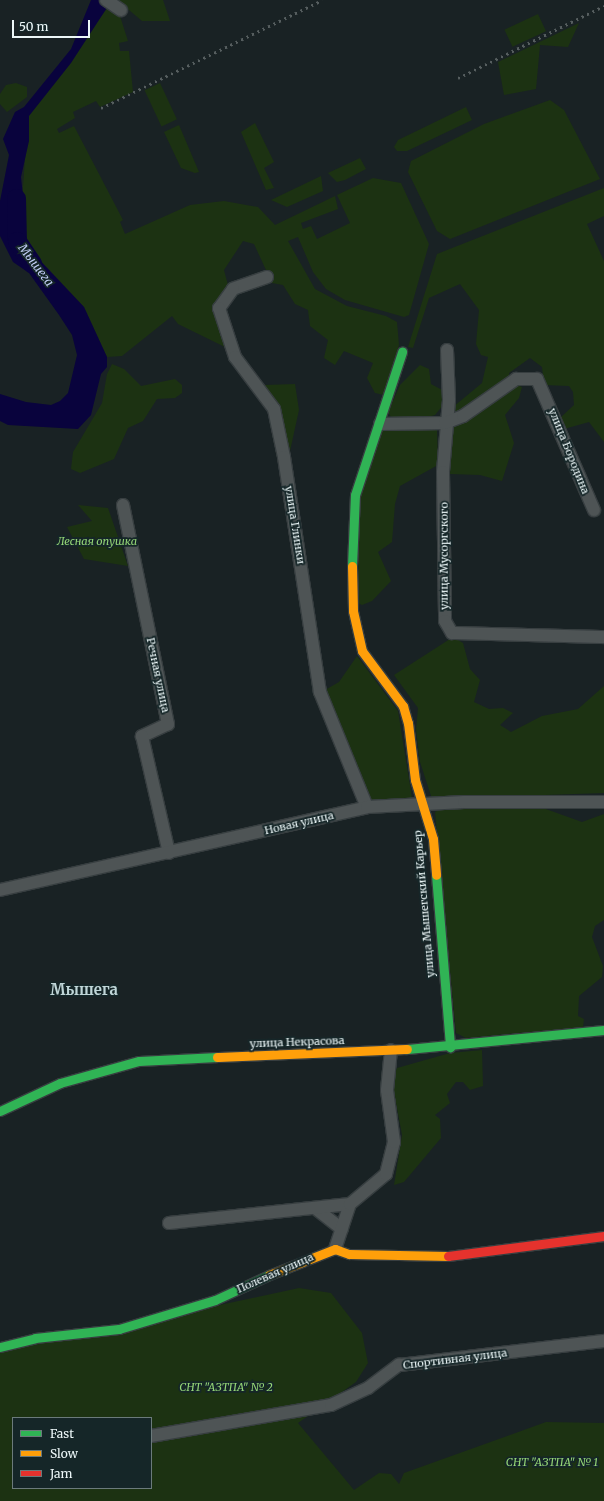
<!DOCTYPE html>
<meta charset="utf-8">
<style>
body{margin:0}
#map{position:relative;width:604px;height:1501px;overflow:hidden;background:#192224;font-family:Merriweather,serif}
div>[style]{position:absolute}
.green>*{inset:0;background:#1c3212;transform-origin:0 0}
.water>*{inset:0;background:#09033d}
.river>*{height:19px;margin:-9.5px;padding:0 9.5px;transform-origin:9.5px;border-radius:9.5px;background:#09033d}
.roads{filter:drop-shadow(1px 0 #373e40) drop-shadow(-1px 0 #373e40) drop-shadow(0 1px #373e40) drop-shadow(0 -1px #373e40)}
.street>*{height:12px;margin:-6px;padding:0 6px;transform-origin:6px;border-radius:6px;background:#4e5455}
.fast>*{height:9px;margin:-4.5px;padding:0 4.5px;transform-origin:4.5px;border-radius:4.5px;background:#30b455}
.slow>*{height:9px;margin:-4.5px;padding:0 4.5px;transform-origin:4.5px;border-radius:4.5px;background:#ff9f0a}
.jam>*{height:9px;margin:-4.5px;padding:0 4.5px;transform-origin:4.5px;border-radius:4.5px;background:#e5322d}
.rail>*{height:3px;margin-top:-1.5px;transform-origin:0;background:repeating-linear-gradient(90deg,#565e5f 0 2px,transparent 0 6px)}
span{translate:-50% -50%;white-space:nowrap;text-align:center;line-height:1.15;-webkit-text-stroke:3.5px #152628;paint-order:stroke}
.street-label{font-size:11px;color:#ecf7f8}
.park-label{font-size:11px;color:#95d677;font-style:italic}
.water-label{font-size:12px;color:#c0ccf4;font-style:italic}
.district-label{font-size:15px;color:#c0d6d8;font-weight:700}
.legend{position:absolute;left:12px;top:1417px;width:140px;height:72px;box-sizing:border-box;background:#152628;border:1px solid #6b7a7b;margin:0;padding:5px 7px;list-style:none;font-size:12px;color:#ecf7f8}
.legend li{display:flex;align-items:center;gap:8px;height:20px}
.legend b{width:20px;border:1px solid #6b7a7b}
.scale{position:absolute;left:12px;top:20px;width:78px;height:18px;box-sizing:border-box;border:2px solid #ecf7f8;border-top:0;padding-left:5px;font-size:12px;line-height:14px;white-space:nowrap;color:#ecf7f8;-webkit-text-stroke:3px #152628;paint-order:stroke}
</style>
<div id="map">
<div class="green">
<div style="clip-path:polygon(117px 0,163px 0,170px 21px,142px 21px)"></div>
<div style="clip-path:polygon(108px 7px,120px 16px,128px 41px,119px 43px,120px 51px,129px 51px,133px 92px,100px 107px,96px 101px,73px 112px,75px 118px,57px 129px,59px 133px,74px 126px,123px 220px,120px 222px,125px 234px,190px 205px,224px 201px,258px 207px,275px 225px,335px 196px,338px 209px,301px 223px,303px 229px,311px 226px,317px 239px,350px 223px,337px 195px,373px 178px,401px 183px,429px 244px,409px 315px,404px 317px,345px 300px,326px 289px,313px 272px,298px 237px,288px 241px,315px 289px,347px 306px,386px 316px,397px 322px,399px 345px,384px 395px,375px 393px,367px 378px,373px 363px,344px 351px,335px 365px,324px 358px,328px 340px,310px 326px,308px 310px,295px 304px,283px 285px,272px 283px,254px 244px,243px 241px,224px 270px,229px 289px,218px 302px,231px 350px,178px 324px,172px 316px,122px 356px,107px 357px,84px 307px,26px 245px,17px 241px,14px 233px,22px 201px,28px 116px)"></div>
<div style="left:538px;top:14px;width:19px;height:37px;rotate:65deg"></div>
<div style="clip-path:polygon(579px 23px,568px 47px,540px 45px,536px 89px,504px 95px,498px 62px)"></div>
<div style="clip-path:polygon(16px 83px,27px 87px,27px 97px,7px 112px,0 104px,0 94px,6px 85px)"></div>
<div style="left:160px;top:83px;width:40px;height:17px;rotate:65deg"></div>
<div style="clip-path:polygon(550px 100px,564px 110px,600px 179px,450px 239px,437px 231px,408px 172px,411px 161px,484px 124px)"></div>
<div style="clip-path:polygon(466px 107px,472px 120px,407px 151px,397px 151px,394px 147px,398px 140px)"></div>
<div style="clip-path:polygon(255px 123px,274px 162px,264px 168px,274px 188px,266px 190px,241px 132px)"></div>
<div style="clip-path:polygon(179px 125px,199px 172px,195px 173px,181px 168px,164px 132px)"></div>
<div style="clip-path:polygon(360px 158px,366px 169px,345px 180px,337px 182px,328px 173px)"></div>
<div style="clip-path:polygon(321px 176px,323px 191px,287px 207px,271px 200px)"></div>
<div style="clip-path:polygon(604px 188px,604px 216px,587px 224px,604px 261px,604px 442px,589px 422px,564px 429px,560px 418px,574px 405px,573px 392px,569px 386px,544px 385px,542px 367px,530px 358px,509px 373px,510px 382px,522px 387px,519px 398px,505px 415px,514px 443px,502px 481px,480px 475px,450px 474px,453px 407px,482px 383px,488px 357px,481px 355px,476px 344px,479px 310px,460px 284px,429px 298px,413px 348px,408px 347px,437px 254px)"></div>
<div style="clip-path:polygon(112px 364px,124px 369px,141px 386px,175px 379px,182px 385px,182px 393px,175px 398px,157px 399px,143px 421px,128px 428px,114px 459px,80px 473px,71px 469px,73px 452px,102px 403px,107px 374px)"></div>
<div style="clip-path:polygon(420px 365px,429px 369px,431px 384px,444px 391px,444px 404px,435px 415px,424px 418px,392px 419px,388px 412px,400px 385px)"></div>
<div style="clip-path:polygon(256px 381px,265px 385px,295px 384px,299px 410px,290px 451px,284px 448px)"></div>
<div style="clip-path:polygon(383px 429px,437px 429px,438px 465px,400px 486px,395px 504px,392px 542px,378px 552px,391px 581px,372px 601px,362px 605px,358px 603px,359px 494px)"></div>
<div style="clip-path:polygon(78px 505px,108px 508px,128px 566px,84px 559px,67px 527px,92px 521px)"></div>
<div style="clip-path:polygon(453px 637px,463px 643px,470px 669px,480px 680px,474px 702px,489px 709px,503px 708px,513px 713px,500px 725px,511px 732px,542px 716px,578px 709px,604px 686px,604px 793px,432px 799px,420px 762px,416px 730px,418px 708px,394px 675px)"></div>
<div style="clip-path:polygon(357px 656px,398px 711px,412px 798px,370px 801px,325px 690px,339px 682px)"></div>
<div style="clip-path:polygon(508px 805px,543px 808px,582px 822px,604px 814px,604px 920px,595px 926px,592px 937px,603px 966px,602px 977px,579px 996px,578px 1016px,584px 1019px,583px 1027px,466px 1038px,456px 1033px,435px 812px,443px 808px)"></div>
<div style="clip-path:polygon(482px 1050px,483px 1086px,470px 1090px,463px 1082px,456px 1082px,447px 1094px,450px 1103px,435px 1115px,440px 1119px,441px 1138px,404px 1182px,394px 1185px,402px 1135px,392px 1081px,397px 1068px,450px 1053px)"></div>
<div style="clip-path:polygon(evenodd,299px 1288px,331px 1293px,362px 1333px,368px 1363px,356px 1382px,298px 1423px,354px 1490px,379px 1473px,391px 1474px,399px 1484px,404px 1473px,546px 1422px,604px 1423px,604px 1501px,0 1501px,0 1352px,299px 1288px,13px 1418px,151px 1418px,151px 1488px,13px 1488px,13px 1418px)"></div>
</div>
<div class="water">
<div style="clip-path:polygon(91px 0,112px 0,71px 63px,29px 116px,29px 141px,21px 177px,25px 215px,15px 225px,14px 233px,84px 307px,107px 357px,107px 367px,101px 374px,91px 415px,78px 429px,8px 425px,0 421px,0 394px,26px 402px,51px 405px,60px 401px,68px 393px,77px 355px,72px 335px,59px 315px,29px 273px,13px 262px,0 236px,0 201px,9px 155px,3px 139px,15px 112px,24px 107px,71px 49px)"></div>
</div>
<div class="river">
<div style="left:16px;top:198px;width:43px;rotate:88.7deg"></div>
<div style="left:17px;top:241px;width:27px;rotate:56deg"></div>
</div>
<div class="roads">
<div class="street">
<div style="left:106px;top:0;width:18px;rotate:34deg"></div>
<div style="left:267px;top:277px;width:36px;rotate:161deg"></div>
<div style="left:233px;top:289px;width:24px;rotate:126deg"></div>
<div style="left:219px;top:308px;width:52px;rotate:71.9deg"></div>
<div style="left:235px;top:357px;width:65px;rotate:53.1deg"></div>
<div style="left:274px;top:409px;width:49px;rotate:78.2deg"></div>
<div style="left:284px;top:457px;width:238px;rotate:81.3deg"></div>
<div style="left:320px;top:692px;width:124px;rotate:67.8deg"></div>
<div style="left:447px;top:350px;width:50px;rotate:87.7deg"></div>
<div style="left:449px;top:400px;width:72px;rotate:94.8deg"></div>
<div style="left:443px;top:472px;width:149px;rotate:89.2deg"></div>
<div style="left:445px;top:621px;width:14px;rotate:60deg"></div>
<div style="left:452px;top:633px;width:152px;rotate:1.5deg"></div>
<div style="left:380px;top:424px;width:65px;rotate:-0.9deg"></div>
<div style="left:445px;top:423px;width:19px;rotate:-21deg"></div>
<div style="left:463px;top:416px;width:65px;rotate:-34.9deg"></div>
<div style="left:516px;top:379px;width:21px"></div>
<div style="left:537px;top:379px;width:143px;rotate:66.5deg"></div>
<div style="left:123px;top:505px;width:224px;rotate:78.4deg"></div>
<div style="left:168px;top:724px;width:29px;rotate:155deg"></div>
<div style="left:142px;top:736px;width:120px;rotate:77deg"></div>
<div style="left:0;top:890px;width:376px;rotate:-12.7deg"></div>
<div style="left:367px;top:807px;width:97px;rotate:-3deg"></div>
<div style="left:464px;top:802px;width:140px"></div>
<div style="left:315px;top:1208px;width:34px;rotate:38deg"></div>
<div style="left:169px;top:1223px;width:182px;rotate:-6deg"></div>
<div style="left:335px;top:1249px;width:47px;rotate:-71.6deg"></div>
<div style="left:350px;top:1204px;width:47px;rotate:-39.8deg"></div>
<div style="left:386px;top:1174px;width:33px;rotate:-76deg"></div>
<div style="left:394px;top:1142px;width:52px;rotate:-97.7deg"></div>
<div style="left:387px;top:1090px;width:40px;rotate:-84.3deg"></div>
<div style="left:151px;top:1436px;width:183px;rotate:-9.8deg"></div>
<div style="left:331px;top:1405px;width:41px;rotate:-24.7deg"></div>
<div style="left:368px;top:1388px;width:39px;rotate:-37deg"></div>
<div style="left:399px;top:1365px;width:206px;rotate:-6.7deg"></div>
</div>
<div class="fast">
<div style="left:352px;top:566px;width:71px;rotate:-87.6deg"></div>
<div style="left:355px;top:495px;width:151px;rotate:-71.8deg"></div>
<div style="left:436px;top:875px;width:173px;rotate:85.3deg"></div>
<div style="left:407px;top:1049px;width:198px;rotate:-5.5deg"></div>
<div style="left:0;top:1111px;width:66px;rotate:-25deg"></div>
<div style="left:60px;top:1083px;width:82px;rotate:-15.6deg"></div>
<div style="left:139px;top:1061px;width:78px;rotate:-2.9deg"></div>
<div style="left:0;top:1347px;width:36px;rotate:-14deg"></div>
<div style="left:35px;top:1338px;width:84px;rotate:-6.1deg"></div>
<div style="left:119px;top:1329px;width:100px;rotate:-16.8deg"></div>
<div style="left:215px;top:1300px;width:60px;rotate:-24.8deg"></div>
</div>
<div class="slow">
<div style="left:352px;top:566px;width:45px;rotate:88.7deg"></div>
<div style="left:353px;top:611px;width:41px;rotate:77.3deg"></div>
<div style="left:362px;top:651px;width:69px;rotate:53.3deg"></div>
<div style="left:403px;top:706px;width:18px;rotate:74deg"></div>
<div style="left:408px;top:723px;width:57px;rotate:83deg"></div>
<div style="left:415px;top:780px;width:62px;rotate:73deg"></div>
<div style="left:433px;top:839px;width:36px;rotate:85deg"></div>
<div style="left:217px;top:1057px;width:190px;rotate:-2.4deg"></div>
<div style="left:269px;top:1275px;width:71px;rotate:-21.5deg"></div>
<div style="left:335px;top:1249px;width:15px;rotate:20deg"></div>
<div style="left:349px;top:1254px;width:99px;rotate:1.2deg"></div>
</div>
<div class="jam">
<div style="left:448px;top:1256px;width:157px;rotate:-7.3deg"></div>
</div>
</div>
<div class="rail">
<div style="left:458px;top:78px;width:163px;rotate:-26.3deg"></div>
<div style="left:101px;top:108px;width:246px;rotate:-26deg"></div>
</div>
<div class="street-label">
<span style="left:569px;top:451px;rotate:68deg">улица Бородина</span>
<span style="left:295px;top:525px;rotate:81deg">улица Глинки</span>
<span style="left:444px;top:556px;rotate:-90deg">улица Мусоргского</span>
<span style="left:158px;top:675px;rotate:78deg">Речная улица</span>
<span style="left:299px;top:823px;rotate:-13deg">Новая улица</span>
<span style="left:424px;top:904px;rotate:-95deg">улица Мышегский Карьер</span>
<span style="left:297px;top:1042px;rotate:-2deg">улица Некрасова</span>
<span style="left:275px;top:1273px;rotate:-24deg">Полевая улица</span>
<span style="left:455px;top:1359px;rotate:-7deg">Спортивная улица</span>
</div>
<div class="park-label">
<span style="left:97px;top:541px">Лесная опушка</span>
<span style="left:226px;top:1387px">СНТ "АЗТПА" № 2</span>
<span style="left:552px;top:1462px">СНТ "АЗТПА" № 1</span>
</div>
<div class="water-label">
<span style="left:36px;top:265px;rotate:53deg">Мышега</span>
</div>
<div class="district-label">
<span style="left:84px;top:990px">Мышега</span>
</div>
<ul class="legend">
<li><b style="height:5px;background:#30b455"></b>Fast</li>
<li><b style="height:5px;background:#ff9f0a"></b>Slow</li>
<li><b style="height:5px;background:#e5322d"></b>Jam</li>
</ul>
<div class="scale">50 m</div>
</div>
